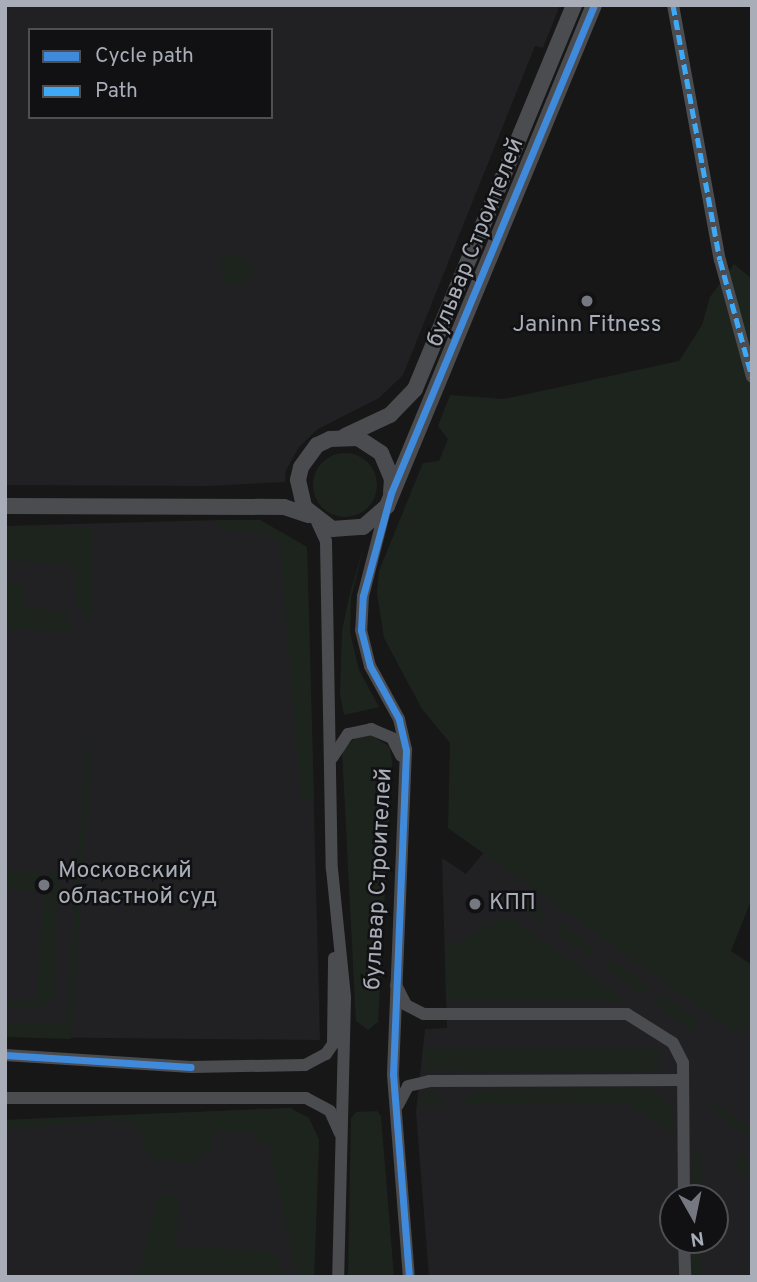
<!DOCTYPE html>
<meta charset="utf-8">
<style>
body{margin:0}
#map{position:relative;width:757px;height:1282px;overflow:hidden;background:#171717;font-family:Overpass,sans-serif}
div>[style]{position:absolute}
.built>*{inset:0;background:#212123}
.green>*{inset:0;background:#1d241e;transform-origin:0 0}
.round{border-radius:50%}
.minor>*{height:12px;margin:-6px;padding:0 6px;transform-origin:6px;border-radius:6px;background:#4b4c50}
.tertiary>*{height:16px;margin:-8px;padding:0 8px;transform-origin:8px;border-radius:8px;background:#4b4c50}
.quiet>*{height:5px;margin-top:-2.5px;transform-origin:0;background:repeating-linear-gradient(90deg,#3fa9f5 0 10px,transparent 0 15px)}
.cycleway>*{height:7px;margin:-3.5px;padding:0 3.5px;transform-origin:3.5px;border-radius:3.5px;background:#408adc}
.dots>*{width:19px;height:19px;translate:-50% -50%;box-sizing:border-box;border:4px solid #111113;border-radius:50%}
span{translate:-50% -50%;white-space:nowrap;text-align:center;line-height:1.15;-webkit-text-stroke:5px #111113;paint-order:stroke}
.street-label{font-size:23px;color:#a8adb8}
.poi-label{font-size:23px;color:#a8adb8}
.left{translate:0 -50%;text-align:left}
.frame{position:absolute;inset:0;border:7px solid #a8adb8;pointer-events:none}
.legend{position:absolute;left:28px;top:28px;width:245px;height:91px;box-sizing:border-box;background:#111113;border:2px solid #4d4f55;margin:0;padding:9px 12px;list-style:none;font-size:21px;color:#a8adb8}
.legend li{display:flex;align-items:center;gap:14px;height:35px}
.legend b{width:35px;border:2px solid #4d4f55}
.north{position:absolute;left:659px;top:1184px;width:70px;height:70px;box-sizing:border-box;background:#111113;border:2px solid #4d4f55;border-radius:50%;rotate:171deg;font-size:19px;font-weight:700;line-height:28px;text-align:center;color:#a8adb8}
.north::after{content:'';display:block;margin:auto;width:24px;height:32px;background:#757880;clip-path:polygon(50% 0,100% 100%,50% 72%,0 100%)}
</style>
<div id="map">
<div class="built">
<div style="clip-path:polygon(evenodd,5px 5px,560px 5px,543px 48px,535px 46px,403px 375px,379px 398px,318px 429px,299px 447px,286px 470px,285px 482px,208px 486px,5px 485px,5px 5px,30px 30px,271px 30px,271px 117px,30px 117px,30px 30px)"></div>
<div style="clip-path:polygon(218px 520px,260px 520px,307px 547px,320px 1040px,5px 1037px,5px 526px)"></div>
<div style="clip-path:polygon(evenodd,495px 839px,752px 978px,752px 1277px,429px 1277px,416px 1112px,425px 1029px,447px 1028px,442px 858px,466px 874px,495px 839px,673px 1198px,715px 1198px,715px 1240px,673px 1240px,673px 1198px)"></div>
<div style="clip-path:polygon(290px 1108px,309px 1118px,319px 1140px,314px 1277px,5px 1277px,5px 1120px)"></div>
</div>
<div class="green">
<div class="round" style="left:220px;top:254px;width:32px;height:32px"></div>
<div style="clip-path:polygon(734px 264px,752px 279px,752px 898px,731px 951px,752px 965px,752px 1029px,731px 1030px,448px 828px,450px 743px,422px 709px,384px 638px,377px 593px,379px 571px,423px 463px,439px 461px,448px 439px,438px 426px,450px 395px,504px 399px,679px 361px,702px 325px,710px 297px)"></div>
<div class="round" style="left:313px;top:453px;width:64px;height:64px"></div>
<div style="clip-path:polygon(218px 520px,260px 520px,307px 547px,314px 801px,301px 802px,280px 543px,264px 532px,218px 530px)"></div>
<div style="clip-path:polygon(5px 526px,93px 527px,92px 623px,76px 603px,76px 565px,5px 560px)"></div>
<div style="clip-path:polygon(365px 542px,351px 598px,350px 632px,359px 670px,379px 707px,344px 715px,340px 694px,342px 631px,349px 597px)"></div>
<div style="clip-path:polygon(5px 577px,22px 584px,26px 606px,65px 614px,72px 633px,6px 628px)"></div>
<div style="clip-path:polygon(93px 733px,71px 1039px,5px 1037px,5px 1023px,66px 1023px,85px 762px)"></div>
<div style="clip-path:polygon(370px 734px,390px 747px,392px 761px,378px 1022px,368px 1030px,356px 1021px,342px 751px,357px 736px)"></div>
<div style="clip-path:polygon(5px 870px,58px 874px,54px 996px,47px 1006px,5px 1008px,5px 1001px,36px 1001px,44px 892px,5px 889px)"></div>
<div style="left:513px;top:889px;width:42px;height:10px;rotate:35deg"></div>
<div style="clip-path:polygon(507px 916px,627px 1001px,446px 1002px,445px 948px)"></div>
<div style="clip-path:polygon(561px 923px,595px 948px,590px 956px,555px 932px)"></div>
<div style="left:611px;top:959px;width:45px;height:11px;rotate:35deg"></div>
<div style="left:660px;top:993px;width:47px;height:12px;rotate:35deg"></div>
<div style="clip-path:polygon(426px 1050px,658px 1050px,660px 1055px,660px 1064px,645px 1072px,426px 1070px)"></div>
<div style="clip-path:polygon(643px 1088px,654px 1091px,671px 1108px,675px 1134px,626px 1103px,458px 1104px,471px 1093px,489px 1089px)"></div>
<div style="clip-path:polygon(425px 1090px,441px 1095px,444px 1105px,420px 1105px)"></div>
<div style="clip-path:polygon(711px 1100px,752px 1128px,752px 1137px,716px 1113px)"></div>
<div style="clip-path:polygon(290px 1108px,309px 1118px,319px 1140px,314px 1277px,297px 1277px,269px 1143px,253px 1141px,252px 1132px,216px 1131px,211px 1150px,189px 1163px,150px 1160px,135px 1123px,109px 1120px,5px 1130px,5px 1120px)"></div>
<div style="clip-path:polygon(377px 1111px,381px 1116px,394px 1277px,348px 1277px,351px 1118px,356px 1112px)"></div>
<div style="clip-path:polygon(701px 1151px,701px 1198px,692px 1198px,693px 1156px)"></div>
<div style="clip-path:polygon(738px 1151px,752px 1161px,752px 1174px,737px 1174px)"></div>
<div style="clip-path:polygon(166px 1192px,180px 1198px,175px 1246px,270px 1251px,276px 1255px,283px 1277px,139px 1277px,156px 1201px)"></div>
<div style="left:692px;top:1240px;width:9px;height:37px"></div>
</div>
<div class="minor">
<div style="left:673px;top:5px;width:259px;rotate:79.6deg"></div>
<div style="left:720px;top:260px;width:121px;rotate:74.7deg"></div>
<div style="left:386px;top:506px;width:93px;rotate:104.3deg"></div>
<div style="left:363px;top:596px;width:34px;rotate:93deg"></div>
<div style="left:361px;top:630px;width:37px;rotate:76deg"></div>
<div style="left:370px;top:666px;width:60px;rotate:61.3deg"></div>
<div style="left:399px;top:719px;width:32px;rotate:77deg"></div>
<div style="left:406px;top:750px;width:325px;rotate:92.3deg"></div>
<div style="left:393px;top:1075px;width:203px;rotate:85.5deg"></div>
<div style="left:317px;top:522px;width:21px;rotate:65deg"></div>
<div style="left:326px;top:541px;width:328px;rotate:89deg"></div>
<div style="left:332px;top:869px;width:130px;rotate:84.2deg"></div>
<div style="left:345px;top:998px;width:279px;rotate:91.4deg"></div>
<div style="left:332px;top:758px;width:29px;rotate:-56deg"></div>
<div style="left:348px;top:734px;width:24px;rotate:-12deg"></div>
<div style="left:371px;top:729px;width:23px;rotate:23deg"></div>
<div style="left:392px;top:738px;width:20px;rotate:63deg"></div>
<div style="left:396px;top:985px;width:22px;rotate:63deg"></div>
<div style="left:406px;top:1005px;width:20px;rotate:27deg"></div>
<div style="left:424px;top:1014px;width:203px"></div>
<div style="left:627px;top:1014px;width:54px;rotate:32.2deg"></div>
<div style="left:673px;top:1043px;width:22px;rotate:63deg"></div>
<div style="left:683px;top:1063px;width:135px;rotate:89.6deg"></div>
<div style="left:5px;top:1055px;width:186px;rotate:3.7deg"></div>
<div style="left:191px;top:1067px;width:114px;rotate:-1deg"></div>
<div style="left:305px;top:1065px;width:24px;rotate:-28deg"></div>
<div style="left:326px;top:1054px;width:12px;rotate:-55deg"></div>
<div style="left:333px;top:1044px;width:86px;rotate:-89.3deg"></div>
<div style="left:5px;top:1098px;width:301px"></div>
<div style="left:306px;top:1098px;width:27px;rotate:28deg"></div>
<div style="left:330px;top:1111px;width:24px;rotate:66deg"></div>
<div style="left:398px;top:1105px;width:21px;rotate:-62deg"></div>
<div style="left:408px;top:1086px;width:22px;rotate:-13deg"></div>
<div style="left:429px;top:1081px;width:254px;rotate:-0.2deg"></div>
<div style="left:684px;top:1240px;width:37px;rotate:88deg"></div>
</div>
<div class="tertiary">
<div style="left:345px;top:436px;width:50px;rotate:-25deg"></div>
<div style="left:390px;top:415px;width:36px;rotate:-46deg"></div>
<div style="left:415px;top:389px;width:416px;rotate:-67.5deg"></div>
<div style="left:391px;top:493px;width:14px;rotate:-86deg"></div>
<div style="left:392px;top:479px;width:28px;rotate:-113deg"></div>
<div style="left:381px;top:453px;width:27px;rotate:-147deg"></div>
<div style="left:358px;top:438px;width:28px;rotate:178deg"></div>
<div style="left:330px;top:439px;width:14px;rotate:155deg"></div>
<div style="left:317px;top:445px;width:27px;rotate:126deg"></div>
<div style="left:301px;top:467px;width:13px;rotate:103deg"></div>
<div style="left:298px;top:480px;width:28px;rotate:77deg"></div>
<div style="left:304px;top:507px;width:36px;rotate:38deg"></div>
<div style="left:332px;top:529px;width:31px;rotate:-4deg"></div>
<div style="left:363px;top:527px;width:32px;rotate:-41deg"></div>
<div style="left:387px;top:506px;width:542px;rotate:-67.55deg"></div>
<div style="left:5px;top:506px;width:279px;rotate:0.2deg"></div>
<div style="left:284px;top:507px;width:26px;rotate:18deg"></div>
</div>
<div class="quiet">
<div style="left:673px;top:5px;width:259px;rotate:79.6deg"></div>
<div style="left:720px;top:260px;width:121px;rotate:74.7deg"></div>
</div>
<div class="cycleway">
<div style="left:5px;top:1055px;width:186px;rotate:3.7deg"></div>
<div style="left:409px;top:1277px;width:203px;rotate:-94.5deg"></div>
<div style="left:393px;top:1075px;width:325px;rotate:-87.7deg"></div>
<div style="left:406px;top:750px;width:32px;rotate:-103deg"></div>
<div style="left:399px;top:719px;width:60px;rotate:-118.7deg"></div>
<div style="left:370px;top:666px;width:37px;rotate:-104deg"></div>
<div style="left:361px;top:630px;width:34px;rotate:-87deg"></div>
<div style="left:363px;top:596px;width:107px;rotate:-74.8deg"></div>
<div style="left:391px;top:493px;width:529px;rotate:-67.41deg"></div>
</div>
<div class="dots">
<div style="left:587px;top:301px;background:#757880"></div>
<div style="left:44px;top:885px;background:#757880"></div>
<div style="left:475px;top:904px;background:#757880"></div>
</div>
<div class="street-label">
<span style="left:477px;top:243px;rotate:-68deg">бульвар Строителей</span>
<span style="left:380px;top:879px;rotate:-87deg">бульвар Строителей</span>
</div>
<div class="poi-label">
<span style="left:587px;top:326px">Janinn Fitness</span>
<span class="left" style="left:58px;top:885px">Московский<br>областной суд</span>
<span class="left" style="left:489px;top:904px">КПП</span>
</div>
<div class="frame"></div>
<ul class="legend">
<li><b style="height:9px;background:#408adc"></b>Cycle path</li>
<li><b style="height:9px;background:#3fa9f5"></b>Path</li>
</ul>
<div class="north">N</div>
</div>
